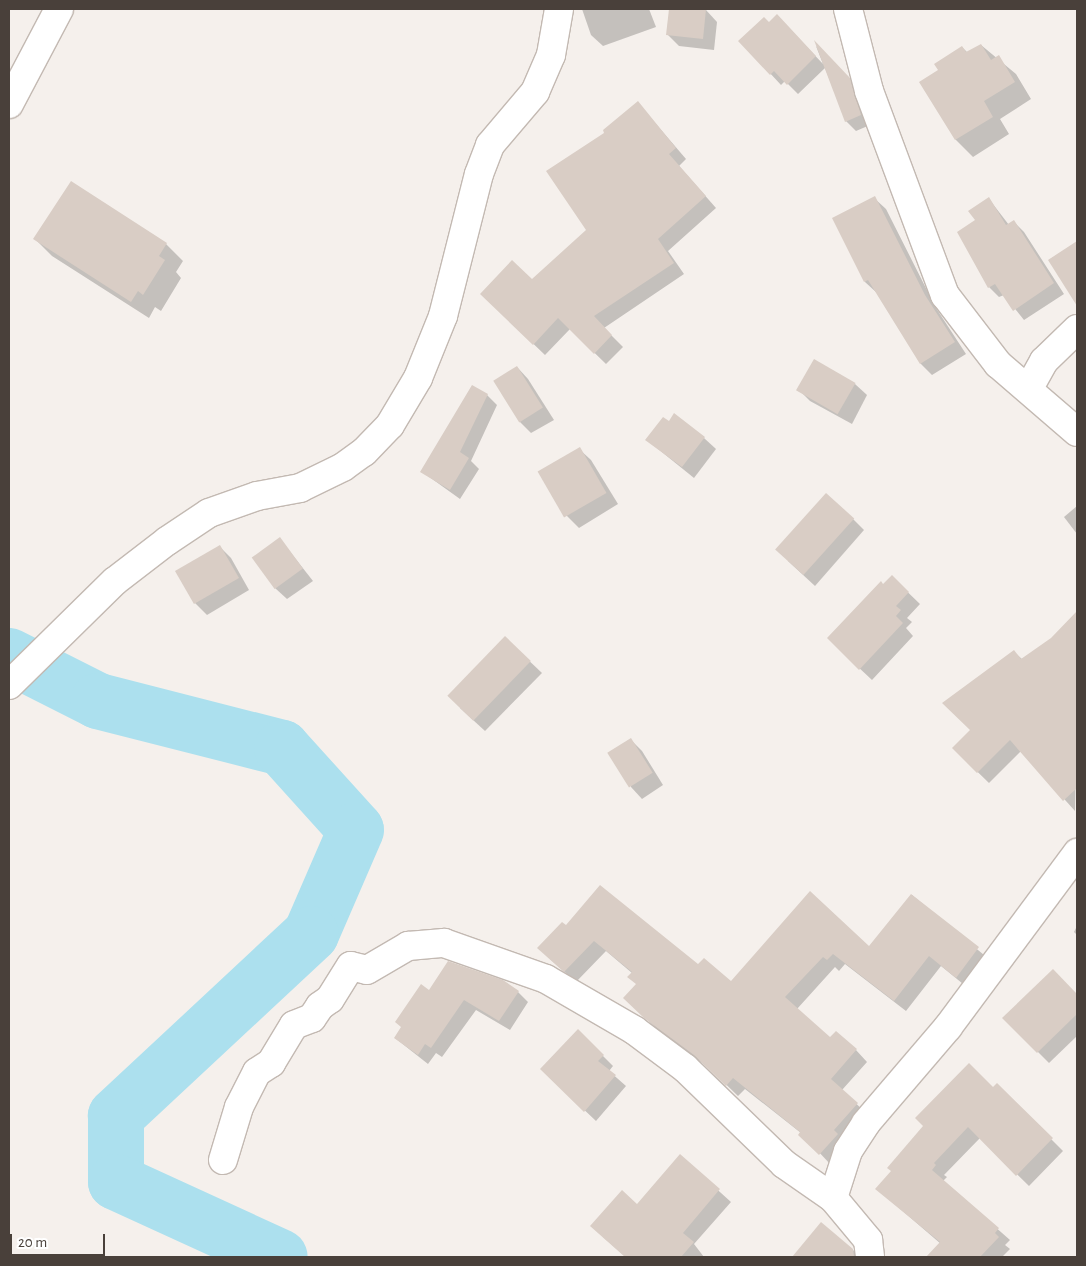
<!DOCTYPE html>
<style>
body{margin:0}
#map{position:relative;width:1086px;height:1266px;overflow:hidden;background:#f5f0ec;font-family:"Alegreya Sans",sans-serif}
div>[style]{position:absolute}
.shadow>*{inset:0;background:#0003}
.river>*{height:56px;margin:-28px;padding:0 28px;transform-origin:28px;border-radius:28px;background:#ace0ee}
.building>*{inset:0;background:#d9cdc5;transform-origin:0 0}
.roads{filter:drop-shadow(1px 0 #c3b9b2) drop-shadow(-1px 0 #c3b9b2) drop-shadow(0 1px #c3b9b2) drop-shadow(0 -1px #c3b9b2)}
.street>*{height:28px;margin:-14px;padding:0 14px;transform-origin:14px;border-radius:14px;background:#fff}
span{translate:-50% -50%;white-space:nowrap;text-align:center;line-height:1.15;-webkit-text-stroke:4px #fff;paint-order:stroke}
.frame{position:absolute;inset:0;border:10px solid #49403a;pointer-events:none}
.scale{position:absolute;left:10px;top:1234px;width:95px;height:22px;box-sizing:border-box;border:2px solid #49403a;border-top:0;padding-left:6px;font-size:15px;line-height:18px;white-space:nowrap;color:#49403a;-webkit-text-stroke:4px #fff;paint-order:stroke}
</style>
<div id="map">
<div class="shadow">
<div style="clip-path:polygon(582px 9px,649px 9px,656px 27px,603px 46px,591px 35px)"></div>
<div style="clip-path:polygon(670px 9px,706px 10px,717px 22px,714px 50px,679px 46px,667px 34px)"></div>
<div style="clip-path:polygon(769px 24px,787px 26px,823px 64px,816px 46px,859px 89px,870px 125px,856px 131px,846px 121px,825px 68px,798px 94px,785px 81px,781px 85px,740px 41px)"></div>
<div style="clip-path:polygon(981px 45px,1016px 74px,1031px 99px,1000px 119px,1009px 134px,973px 157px,956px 140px,921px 82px,939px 71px,962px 47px,968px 53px)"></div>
<div style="clip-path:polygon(638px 103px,686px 159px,679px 166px,716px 208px,668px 251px,684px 274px,604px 328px,623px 347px,606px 364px,570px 329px,545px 355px,493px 305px,532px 281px,588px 230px,606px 133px)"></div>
<div style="clip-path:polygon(874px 198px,886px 209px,936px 308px,966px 354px,932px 375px,921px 364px,877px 293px,865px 282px)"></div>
<div style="clip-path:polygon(989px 199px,1009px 225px,1014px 222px,1024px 232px,1064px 294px,1024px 320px,1004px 295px,999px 297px,989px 287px,976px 221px)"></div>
<div style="clip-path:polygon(35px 239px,166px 244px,183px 261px,176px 272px,181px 278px,161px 311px,155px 307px,149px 318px,52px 256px)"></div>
<div style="clip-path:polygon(1077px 242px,1077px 303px,1049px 260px)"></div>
<div style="clip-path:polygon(517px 367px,528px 379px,554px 420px,531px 433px,520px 422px)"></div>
<div style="clip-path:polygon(855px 384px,867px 395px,852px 424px,810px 401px,798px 389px)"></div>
<div style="clip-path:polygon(487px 395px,497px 405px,471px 461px,479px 469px,460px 499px,421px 471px)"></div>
<div style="clip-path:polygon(704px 438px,716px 449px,694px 478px,647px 440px)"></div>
<div style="clip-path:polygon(579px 449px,591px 460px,618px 504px,579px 528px,567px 516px,540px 472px)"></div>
<div style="clip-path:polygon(1077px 506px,1077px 534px,1064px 517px)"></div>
<div style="clip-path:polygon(853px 519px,864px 530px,815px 586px,788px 561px)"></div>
<div style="clip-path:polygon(280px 539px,313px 581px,287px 599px,275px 588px)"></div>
<div style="clip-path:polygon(220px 547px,231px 558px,249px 590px,207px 615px,195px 603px)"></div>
<div style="clip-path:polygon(892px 577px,920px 604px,907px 618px,912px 622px,906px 628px,913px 636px,872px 680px,840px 650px)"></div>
<div style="clip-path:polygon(1077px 612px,1077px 680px,1064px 693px,1077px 707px,1075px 811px,1021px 751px,989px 783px,953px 748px,972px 730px,1014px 652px,1022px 659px,1052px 639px)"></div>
<div style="clip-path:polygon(505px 638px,542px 673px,485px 731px,460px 708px)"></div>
<div style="clip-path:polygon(630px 739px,642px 751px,663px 785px,642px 799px,631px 787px)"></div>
<div style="clip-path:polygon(810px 893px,869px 948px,912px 895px,990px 960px,968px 988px,941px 966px,906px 1011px,845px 964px,839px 971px,835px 967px,797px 1009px,830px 1038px,856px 1050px,867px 1062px,842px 1090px,868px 1115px,831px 1165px,801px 1133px,745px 1089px,738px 1096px,709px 1068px,657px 1029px,625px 998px,637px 985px,632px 973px,606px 951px,576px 982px,550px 959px,566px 927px,699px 966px,731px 983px)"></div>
<div style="clip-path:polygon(1077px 926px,1077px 935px,1074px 932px)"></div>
<div style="clip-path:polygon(1053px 971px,1077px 996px,1077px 1036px,1049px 1063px,1004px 1018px)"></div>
<div style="clip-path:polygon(430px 992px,518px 992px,528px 1002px,510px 1030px,476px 1010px,442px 1057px,436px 1053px,428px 1064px,395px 1038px)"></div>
<div style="clip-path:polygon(578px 1031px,613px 1066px,609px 1071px,626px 1086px,596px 1121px,541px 1069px)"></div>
<div style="clip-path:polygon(997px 1085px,1063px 1151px,1029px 1186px,980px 1138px,944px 1175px,947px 1177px,943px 1181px,1010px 1240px,1005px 1245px,1010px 1249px,1002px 1257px,934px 1257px,931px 1254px,941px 1244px,877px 1189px)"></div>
<div style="clip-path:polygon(680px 1156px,731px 1202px,694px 1244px,704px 1257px,626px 1257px,603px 1237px,637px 1206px)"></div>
<div style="clip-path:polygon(821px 1224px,853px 1250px,860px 1257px,794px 1257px)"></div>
</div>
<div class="river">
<div style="left:9px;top:656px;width:100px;rotate:26.8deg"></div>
<div style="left:98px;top:701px;width:190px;rotate:14.3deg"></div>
<div style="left:282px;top:748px;width:110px;rotate:47.9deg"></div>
<div style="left:356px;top:830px;width:113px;rotate:113.4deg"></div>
<div style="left:311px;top:934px;width:267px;rotate:137deg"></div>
<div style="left:116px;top:1116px;width:66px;rotate:90deg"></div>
<div style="left:116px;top:1182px;width:180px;rotate:24.6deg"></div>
</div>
<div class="building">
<div style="clip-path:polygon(669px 9px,706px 9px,703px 39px,666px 35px)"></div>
<div style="clip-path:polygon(777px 14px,816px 56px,787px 85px,774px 71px,770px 75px,738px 41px,764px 17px,769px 22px)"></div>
<div style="clip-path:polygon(814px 40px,850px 78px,861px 115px,845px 122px)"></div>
<div style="clip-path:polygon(981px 44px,991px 60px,999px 55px,1015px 82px,984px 101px,993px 117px,955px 140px,919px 82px,938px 70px,934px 64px,962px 46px,966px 52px)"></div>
<div style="clip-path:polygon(638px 101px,676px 148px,669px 154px,706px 196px,658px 239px,674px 263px,594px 316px,612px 335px,594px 354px,558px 318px,533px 345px,480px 294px,512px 260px,532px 279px,586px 230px,546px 171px,604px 133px,603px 130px)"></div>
<div style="clip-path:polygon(71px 181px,167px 243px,159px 256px,165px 260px,143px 295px,138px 291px,131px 302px,33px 239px)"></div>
<div style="clip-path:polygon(875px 196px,925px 295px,955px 342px,920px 364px,868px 280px,864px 282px,832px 218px)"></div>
<div style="clip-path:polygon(989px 197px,1006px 225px,1014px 220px,1054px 283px,1013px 311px,995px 284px,988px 288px,957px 232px,975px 220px,968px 211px)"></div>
<div style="clip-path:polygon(1077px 241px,1077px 306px,1048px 260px)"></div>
<div style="left:814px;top:359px;width:48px;height:36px;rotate:30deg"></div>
<div style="left:517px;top:366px;width:49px;height:28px;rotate:58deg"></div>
<div style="clip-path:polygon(472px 385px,488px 394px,460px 452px,469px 458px,450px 490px,420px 472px)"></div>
<div style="clip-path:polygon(674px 413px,705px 437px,682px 467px,645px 440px,663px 417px,669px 421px)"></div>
<div style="left:580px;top:447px;width:53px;height:49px;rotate:60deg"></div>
<div style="left:826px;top:493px;width:38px;height:76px;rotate:42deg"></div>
<div style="left:280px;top:537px;width:39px;height:35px;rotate:54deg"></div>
<div style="left:220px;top:545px;width:38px;height:52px;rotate:60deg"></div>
<div style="clip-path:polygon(892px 575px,909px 592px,896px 606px,901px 610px,896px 616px,903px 623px,859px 670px,827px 638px,881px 581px,883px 584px)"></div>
<div style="clip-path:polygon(1077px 611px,1077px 788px,1063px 801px,1010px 740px,977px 773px,952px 748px,970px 730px,942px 703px,1014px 650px,1021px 659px,1051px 638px)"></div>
<div style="left:505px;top:636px;width:36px;height:83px;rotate:44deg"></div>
<div style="left:631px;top:738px;width:41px;height:28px;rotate:58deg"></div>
<div style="clip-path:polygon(600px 885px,698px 964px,704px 958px,731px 981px,810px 891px,869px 946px,911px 894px,979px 947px,956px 978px,929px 956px,894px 1001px,833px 954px,827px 960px,823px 957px,785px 997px,830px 1037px,836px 1031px,857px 1049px,831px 1079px,858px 1103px,834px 1130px,838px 1134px,819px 1155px,798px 1135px,800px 1132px,733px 1078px,726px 1086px,694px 1055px,644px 1018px,623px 998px,636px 984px,627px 977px,632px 972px,594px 941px,564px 972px,537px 948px,562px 922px,566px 925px)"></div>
<div style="clip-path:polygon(448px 961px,503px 980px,519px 991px,499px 1021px,464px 1000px,431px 1048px,425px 1044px,418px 1055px,394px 1038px,401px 1027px,395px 1022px,421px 984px,429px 990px)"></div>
<div style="clip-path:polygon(1053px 969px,1077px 994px,1077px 1014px,1037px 1053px,1002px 1018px)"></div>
<div style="clip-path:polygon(578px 1029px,604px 1055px,598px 1061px,616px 1075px,584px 1112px,540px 1069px)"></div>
<div style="clip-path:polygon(969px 1063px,993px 1087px,997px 1083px,1053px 1138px,1016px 1176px,968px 1127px,934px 1163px,936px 1165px,932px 1170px,999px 1228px,995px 1233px,999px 1237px,980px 1257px,926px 1257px,940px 1242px,875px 1189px,891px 1171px,887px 1168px,923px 1126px,915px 1118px)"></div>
<div style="clip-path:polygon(680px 1154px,720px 1189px,683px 1233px,694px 1242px,681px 1257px,625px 1257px,590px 1226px,622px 1190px,637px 1204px)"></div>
<div style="clip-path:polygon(821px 1222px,853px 1249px,854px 1257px,792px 1257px)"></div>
</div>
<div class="roads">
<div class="street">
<div style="left:848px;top:9px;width:85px;rotate:75.6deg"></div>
<div style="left:869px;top:91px;width:218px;rotate:69.6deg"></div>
<div style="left:945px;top:295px;width:87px;rotate:52.5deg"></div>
<div style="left:998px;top:364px;width:104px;rotate:40.7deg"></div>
<div style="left:9px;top:104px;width:107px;rotate:-62.2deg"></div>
<div style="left:1029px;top:388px;width:31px;rotate:-61deg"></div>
<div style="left:1044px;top:361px;width:46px;rotate:-44.1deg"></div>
<div style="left:9px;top:685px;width:148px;rotate:-44.5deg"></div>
<div style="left:115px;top:581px;width:66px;rotate:-37.6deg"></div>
<div style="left:167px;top:541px;width:50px;rotate:-33.7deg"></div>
<div style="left:209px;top:513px;width:51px;rotate:-19.5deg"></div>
<div style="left:257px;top:496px;width:44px;rotate:-10.5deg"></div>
<div style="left:300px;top:488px;width:48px;rotate:-26deg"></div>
<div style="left:343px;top:467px;width:26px;rotate:-36deg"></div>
<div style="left:364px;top:452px;width:37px;rotate:-46deg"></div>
<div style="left:390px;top:425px;width:55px;rotate:-59.2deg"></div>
<div style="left:418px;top:378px;width:67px;rotate:-68deg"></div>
<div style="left:443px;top:316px;width:146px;rotate:-75.8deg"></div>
<div style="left:479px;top:174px;width:31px;rotate:-69deg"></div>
<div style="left:490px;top:145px;width:70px;rotate:-49.7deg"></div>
<div style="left:535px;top:92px;width:40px;rotate:-66.6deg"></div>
<div style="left:551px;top:55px;width:47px;rotate:-80.1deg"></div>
<div style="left:223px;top:1160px;width:55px;rotate:-73.2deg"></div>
<div style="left:239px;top:1107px;width:39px;rotate:-63deg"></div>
<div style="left:257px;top:1072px;width:17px;rotate:-33deg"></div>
<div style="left:271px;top:1063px;width:44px;rotate:-58.8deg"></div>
<div style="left:294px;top:1025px;width:19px;rotate:-21deg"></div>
<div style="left:312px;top:1018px;width:14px;rotate:-56deg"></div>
<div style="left:320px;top:1006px;width:12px;rotate:-35deg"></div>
<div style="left:330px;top:999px;width:39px;rotate:-58deg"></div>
<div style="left:351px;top:966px;width:16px;rotate:14deg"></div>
<div style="left:367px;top:970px;width:48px;rotate:-30.3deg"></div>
<div style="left:408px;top:946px;width:36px;rotate:-5deg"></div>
<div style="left:444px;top:943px;width:108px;rotate:19.4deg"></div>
<div style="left:546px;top:979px;width:102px;rotate:30.1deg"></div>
<div style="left:634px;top:1030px;width:64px;rotate:36.7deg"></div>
<div style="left:685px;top:1068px;width:138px;rotate:44.1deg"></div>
<div style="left:784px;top:1164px;width:60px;rotate:34.8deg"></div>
<div style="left:833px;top:1198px;width:55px;rotate:50.2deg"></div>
<div style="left:868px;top:1240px;width:17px;rotate:83deg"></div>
<div style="left:833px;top:1198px;width:49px;rotate:-72.3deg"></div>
<div style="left:848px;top:1151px;width:33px;rotate:-57deg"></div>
<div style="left:866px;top:1123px;width:126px;rotate:-49.5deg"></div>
<div style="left:948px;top:1027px;width:217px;rotate:-53.4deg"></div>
</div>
</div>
<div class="frame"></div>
<div class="scale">20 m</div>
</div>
